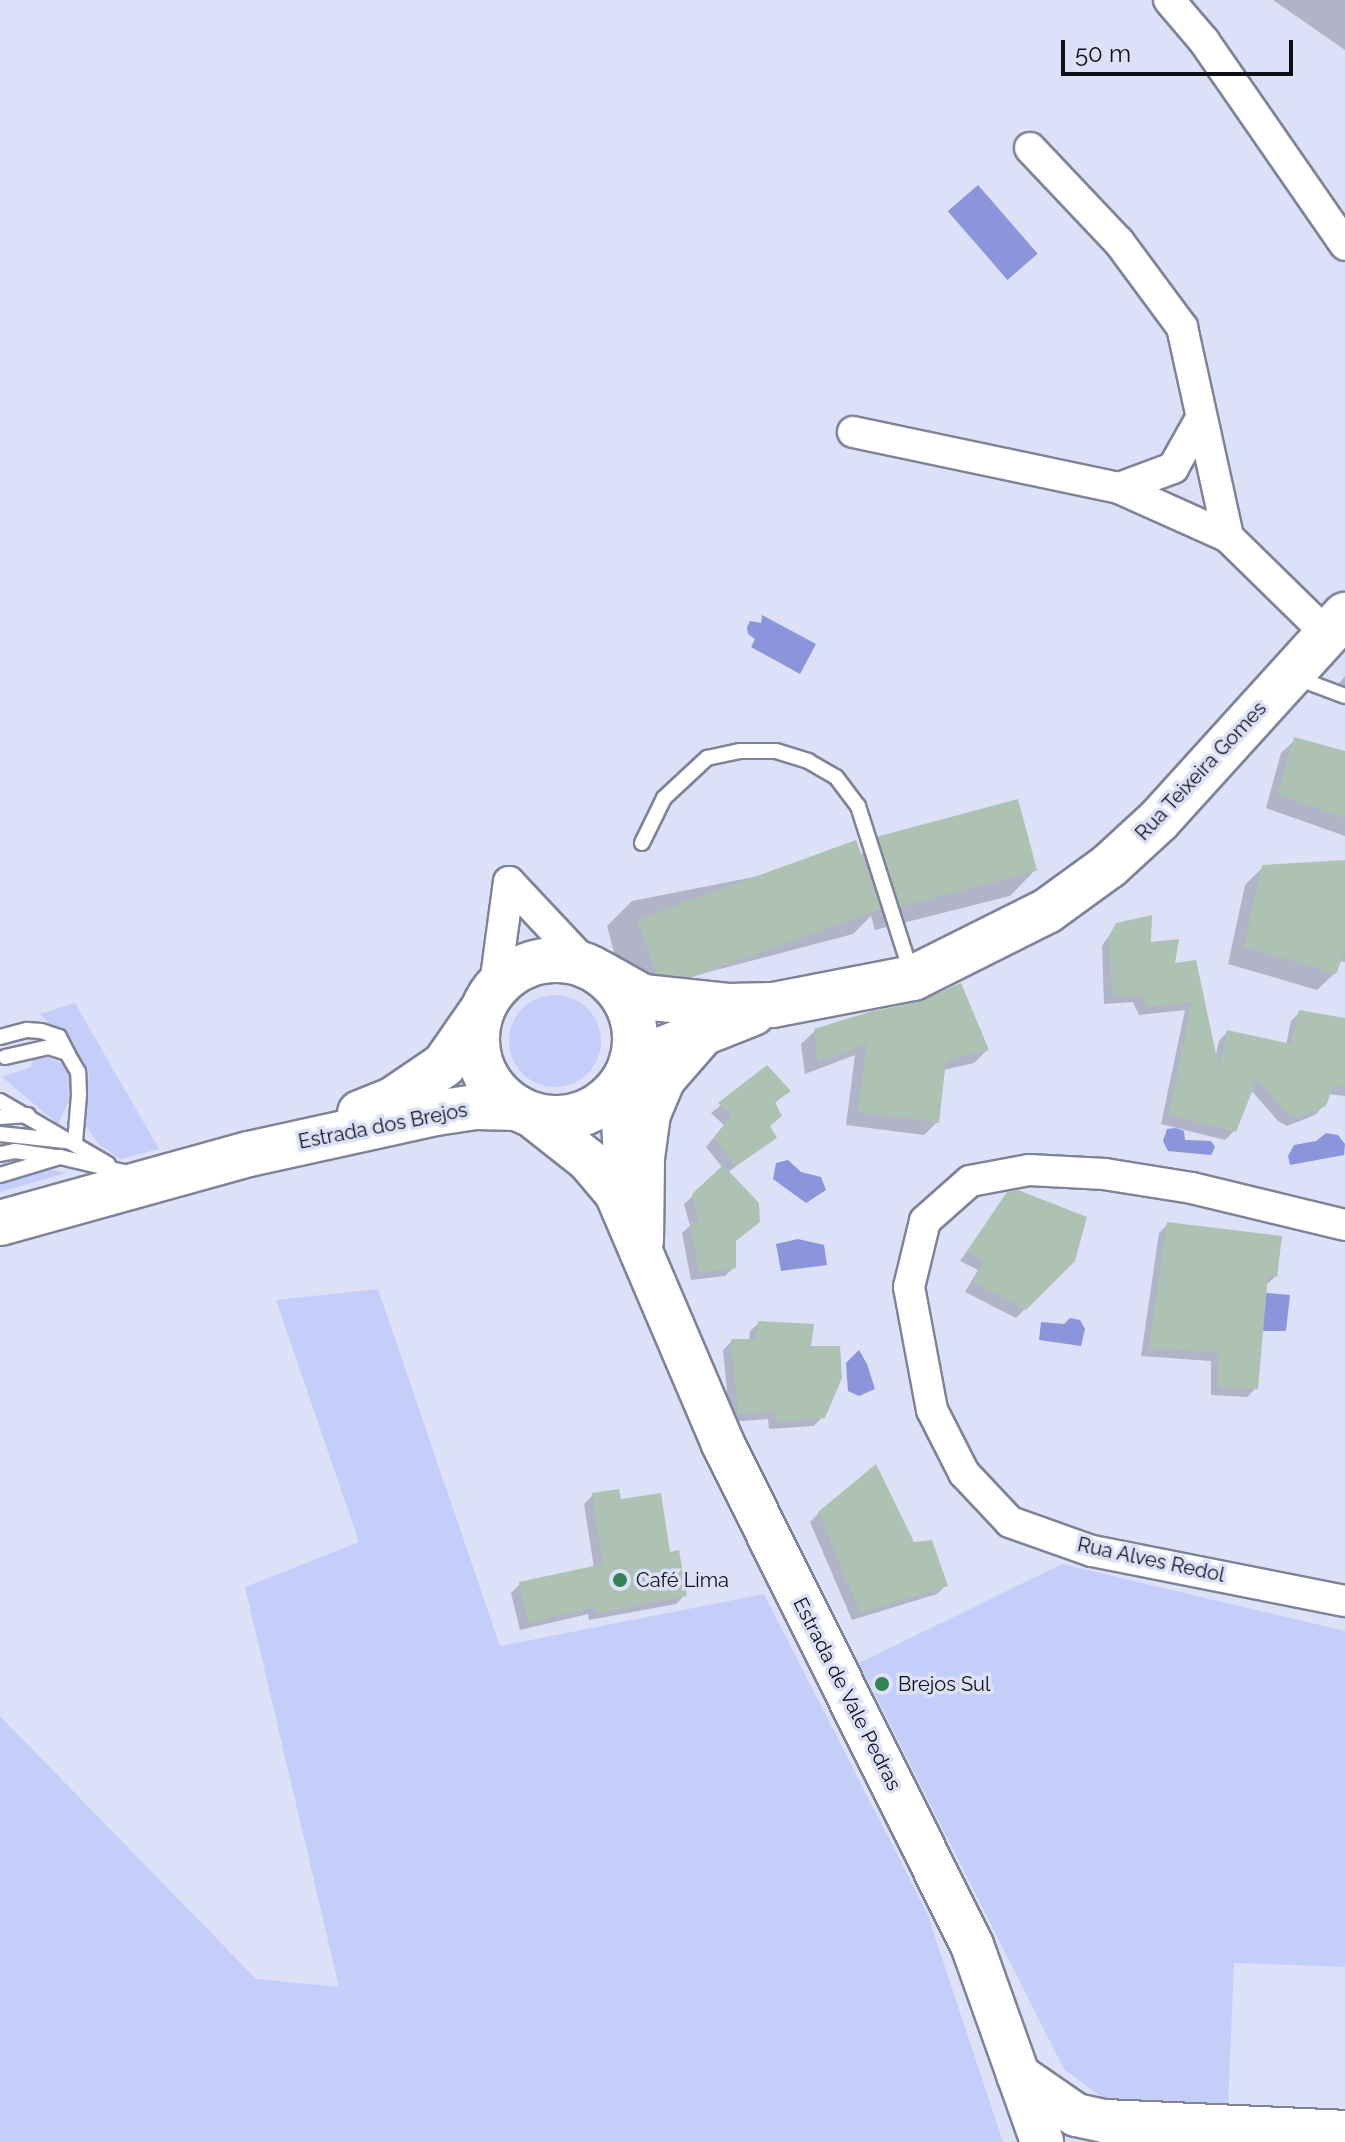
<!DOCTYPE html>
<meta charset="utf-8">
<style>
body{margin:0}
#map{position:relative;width:1345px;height:2142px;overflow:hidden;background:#dce1f8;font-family:Raleway,sans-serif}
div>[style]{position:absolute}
.green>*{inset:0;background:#c5cdf9}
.round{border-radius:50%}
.water>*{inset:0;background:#8b95db;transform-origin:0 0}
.shadow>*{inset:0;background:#0003}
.building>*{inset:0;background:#adc2b3;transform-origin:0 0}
.roads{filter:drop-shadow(2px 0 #7f8398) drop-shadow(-2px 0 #7f8398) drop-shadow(0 2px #7f8398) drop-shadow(0 -2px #7f8398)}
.lane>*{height:14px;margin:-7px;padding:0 7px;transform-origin:7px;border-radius:7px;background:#fff}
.street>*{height:30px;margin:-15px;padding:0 15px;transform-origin:15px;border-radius:15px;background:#fff}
.secondary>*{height:42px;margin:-21px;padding:0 21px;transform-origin:21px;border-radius:21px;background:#fff}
.primary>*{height:44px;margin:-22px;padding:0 22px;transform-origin:22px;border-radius:22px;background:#fff}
.primary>.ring{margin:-22px;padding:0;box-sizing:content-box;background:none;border:44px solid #fff;border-radius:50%}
.dots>*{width:22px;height:22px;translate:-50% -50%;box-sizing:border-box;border:4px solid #dce1f8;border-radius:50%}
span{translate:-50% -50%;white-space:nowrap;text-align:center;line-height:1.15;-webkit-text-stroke:7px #dce1f8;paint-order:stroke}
.street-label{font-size:20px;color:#0e0f17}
.poi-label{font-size:20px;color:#0e0f17}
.left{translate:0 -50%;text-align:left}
.scale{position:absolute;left:1061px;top:40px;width:232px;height:36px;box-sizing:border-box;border:4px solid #0e0f17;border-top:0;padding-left:10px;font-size:24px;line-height:28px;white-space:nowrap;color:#0e0f17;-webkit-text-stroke:6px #dce1f8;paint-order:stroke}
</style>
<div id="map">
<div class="green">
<div class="round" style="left:509px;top:995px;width:92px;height:92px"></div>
<div style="clip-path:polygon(75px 1003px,159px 1149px,121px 1159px,99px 1145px,85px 1124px,89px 1072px,79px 1055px,40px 1014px)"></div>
<div style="clip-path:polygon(33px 1057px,48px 1057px,62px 1064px,70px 1076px,73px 1093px,58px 1124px,2px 1077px,31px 1067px)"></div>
<div style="clip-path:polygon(42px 1167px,66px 1173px,0 1192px,0 1179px)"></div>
<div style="clip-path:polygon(378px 1289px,500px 1646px,764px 1594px,927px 1913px,1003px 2142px,0 2142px,0 1716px,256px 1979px,339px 1987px,245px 1587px,359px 1542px,276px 1300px)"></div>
<div style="clip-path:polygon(1062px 1564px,1345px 1631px,1345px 1967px,1234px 1963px,1228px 2108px,1115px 2107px,1064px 2069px,859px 1663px)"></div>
</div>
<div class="water">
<div style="left:978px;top:185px;width:91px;height:40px;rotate:49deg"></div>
<div style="clip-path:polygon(762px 615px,816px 644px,800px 674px,751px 647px,755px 639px,748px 634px,747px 627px,750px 621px,761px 623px)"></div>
<div style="clip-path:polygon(1176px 1128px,1184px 1131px,1185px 1140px,1211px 1141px,1215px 1147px,1211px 1155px,1168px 1151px,1163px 1141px,1167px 1129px)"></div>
<div style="clip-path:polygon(1326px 1133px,1338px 1135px,1345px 1144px,1344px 1155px,1290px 1165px,1288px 1156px,1294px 1145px,1316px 1141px)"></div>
<div style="clip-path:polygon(788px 1160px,801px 1172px,821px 1177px,826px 1190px,806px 1203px,773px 1179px,776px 1163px)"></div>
<div style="clip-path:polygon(798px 1239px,824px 1245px,827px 1265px,781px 1271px,776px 1244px)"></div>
<div style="clip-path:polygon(1245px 1291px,1290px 1295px,1286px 1331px,1261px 1331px)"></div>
<div style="clip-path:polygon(1070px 1318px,1080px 1320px,1085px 1329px,1081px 1346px,1039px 1340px,1041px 1322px,1064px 1324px)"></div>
<div style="clip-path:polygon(859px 1350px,867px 1364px,875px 1389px,859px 1396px,848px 1391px,846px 1363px)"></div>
</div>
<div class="shadow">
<div style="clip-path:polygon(1273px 0,1345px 0,1345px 50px)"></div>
<div style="clip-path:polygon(1345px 676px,1345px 691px,1336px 687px)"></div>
<div style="clip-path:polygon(1295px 740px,1345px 753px,1345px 836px,1266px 808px,1281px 753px)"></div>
<div style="clip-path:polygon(879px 837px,1035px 870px,1010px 896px,875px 930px,871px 916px,853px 934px,625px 994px,607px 926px,632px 901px,860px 856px)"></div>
<div style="clip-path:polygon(1345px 862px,1345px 962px,1339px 961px,1335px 973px,1317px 990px,1228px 964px,1245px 885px,1263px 867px)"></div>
<div style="clip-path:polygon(1117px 924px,1149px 944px,1173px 965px,1194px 962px,1215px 1059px,1219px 1041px,1227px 1032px,1286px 1045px,1291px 1021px,1300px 1012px,1345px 1020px,1345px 1096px,1328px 1094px,1324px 1105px,1315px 1115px,1287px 1126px,1278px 1121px,1251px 1090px,1234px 1131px,1225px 1140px,1161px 1124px,1185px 1010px,1139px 1015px,1133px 1002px,1104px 1004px,1102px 946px)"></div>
<div style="clip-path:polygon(815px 1031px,987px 1050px,974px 1063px,943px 1070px,937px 1122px,924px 1135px,846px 1125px,855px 1055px,805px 1074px,801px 1044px)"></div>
<div style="clip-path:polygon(767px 1068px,788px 1091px,774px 1104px,768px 1127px,774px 1138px,727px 1173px,734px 1267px,725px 1276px,691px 1280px,682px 1233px,690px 1226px,684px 1204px,723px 1168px,706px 1147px,724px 1125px,711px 1113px)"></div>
<div style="clip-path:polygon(1008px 1194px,1073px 1260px,1016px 1318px,965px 1292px,978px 1270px,960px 1261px)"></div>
<div style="clip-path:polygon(1167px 1225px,1275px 1277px,1266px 1285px,1256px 1388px,1247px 1397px,1211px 1395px,1211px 1361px,1141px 1356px,1159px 1233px)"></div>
<div style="clip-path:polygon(759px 1323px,823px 1416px,814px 1426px,769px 1429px,768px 1419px,730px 1422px,723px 1350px,732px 1341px,749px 1341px,750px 1331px)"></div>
<div style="clip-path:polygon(593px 1495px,668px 1554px,685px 1595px,676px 1604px,589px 1620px,588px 1614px,520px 1630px,511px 1593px,520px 1584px,594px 1568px,584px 1504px)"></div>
<div style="clip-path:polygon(819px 1513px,912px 1544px,946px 1585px,937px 1594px,852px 1620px,810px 1522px)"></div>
</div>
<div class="building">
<div style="clip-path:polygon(1294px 737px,1345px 751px,1345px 819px,1278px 794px)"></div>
<div style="left:1018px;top:799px;width:74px;height:145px;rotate:75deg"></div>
<div style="left:856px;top:840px;width:73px;height:233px;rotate:70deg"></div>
<div style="clip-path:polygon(1345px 860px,1345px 951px,1336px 974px,1244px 947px,1262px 865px)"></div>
<div style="clip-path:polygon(1152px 915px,1151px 942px,1179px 939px,1175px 963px,1196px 960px,1219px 1068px,1227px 1030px,1291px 1044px,1299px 1010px,1345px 1018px,1345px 1087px,1333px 1086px,1326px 1106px,1297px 1118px,1287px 1113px,1257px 1079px,1236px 1132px,1169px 1115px,1192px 1002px,1148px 1007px,1142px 995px,1112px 996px,1109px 936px,1116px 923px)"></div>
<div style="clip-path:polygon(961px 983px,989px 1050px,946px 1061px,939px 1123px,858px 1112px,867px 1044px,818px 1062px,814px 1029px,869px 1012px,918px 1002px)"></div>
<div style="clip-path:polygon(767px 1065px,791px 1091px,775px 1102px,782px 1116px,770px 1126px,777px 1138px,736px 1166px,714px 1137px,732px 1115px,718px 1103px)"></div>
<div style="clip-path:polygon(723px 1165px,759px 1203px,760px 1222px,736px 1241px,736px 1268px,699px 1272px,690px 1222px,699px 1222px,692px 1194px)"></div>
<div style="clip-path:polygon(1018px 1190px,1087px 1217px,1075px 1261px,1026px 1310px,972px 1282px,985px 1261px,967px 1251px,1007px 1192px)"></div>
<div style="clip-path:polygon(1167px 1222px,1282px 1236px,1277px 1277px,1268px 1275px,1258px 1389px,1219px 1387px,1219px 1353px,1149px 1348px)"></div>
<div style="clip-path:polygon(758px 1321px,814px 1324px,811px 1346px,840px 1346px,842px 1378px,825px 1418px,777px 1422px,776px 1411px,738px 1414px,731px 1339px,756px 1339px)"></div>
<div style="clip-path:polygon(876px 1464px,914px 1542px,932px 1540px,948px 1586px,861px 1613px,818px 1512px)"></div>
<div style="clip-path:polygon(619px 1489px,621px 1499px,661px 1493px,670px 1552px,679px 1550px,687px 1596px,597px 1613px,596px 1607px,529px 1623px,519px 1582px,603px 1564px,592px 1493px)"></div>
</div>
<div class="roads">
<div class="lane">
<div style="left:1297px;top:678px;width:51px;rotate:20.6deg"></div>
<div style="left:642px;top:843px;width:50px;rotate:-63.9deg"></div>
<div style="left:664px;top:798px;width:59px;rotate:-42.9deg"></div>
<div style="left:707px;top:758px;width:34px;rotate:-12deg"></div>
<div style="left:740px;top:751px;width:36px"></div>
<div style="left:776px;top:751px;width:34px;rotate:17deg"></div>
<div style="left:808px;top:761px;width:32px;rotate:30deg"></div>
<div style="left:836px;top:777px;width:36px;rotate:53deg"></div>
<div style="left:858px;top:806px;width:174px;rotate:72.3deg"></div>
<div style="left:0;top:1037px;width:28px;rotate:-15deg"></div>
<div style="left:27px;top:1030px;width:14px;rotate:4deg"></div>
<div style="left:41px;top:1031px;width:19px;rotate:18deg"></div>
<div style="left:59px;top:1037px;width:18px;rotate:63deg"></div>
<div style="left:0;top:1101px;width:125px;rotate:30.3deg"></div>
<div style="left:0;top:1117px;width:28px;rotate:-4deg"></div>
<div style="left:0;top:1134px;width:75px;rotate:6.1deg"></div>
<div style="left:75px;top:1142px;width:47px;rotate:-85.1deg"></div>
<div style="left:79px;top:1095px;width:23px;rotate:-92deg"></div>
<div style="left:78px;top:1072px;width:22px;rotate:-120deg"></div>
<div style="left:67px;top:1053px;width:19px;rotate:-162deg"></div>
<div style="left:49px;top:1047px;width:45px;rotate:167.2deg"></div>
<div style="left:0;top:1154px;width:15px;rotate:-11deg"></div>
<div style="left:15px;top:1151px;width:41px;rotate:8.3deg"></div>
<div style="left:0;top:1175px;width:63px;rotate:-16.7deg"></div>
<div style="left:60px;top:1157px;width:70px;rotate:13.2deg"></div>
</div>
<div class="street">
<div style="left:1169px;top:0;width:54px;rotate:49.5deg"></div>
<div style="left:1204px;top:41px;width:248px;rotate:55.3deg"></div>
<div style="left:1030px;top:148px;width:129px;rotate:46.6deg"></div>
<div style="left:1119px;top:242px;width:106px;rotate:53.5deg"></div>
<div style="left:1182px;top:327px;width:215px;rotate:77.6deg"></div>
<div style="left:1228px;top:537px;width:140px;rotate:44.4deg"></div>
<div style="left:853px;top:432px;width:272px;rotate:11.9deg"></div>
<div style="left:1119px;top:488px;width:120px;rotate:24.2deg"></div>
<div style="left:1119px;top:488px;width:58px;rotate:-20.3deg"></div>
<div style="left:1173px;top:468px;width:55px;rotate:-60.6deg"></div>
<div style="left:509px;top:882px;width:111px;rotate:46.8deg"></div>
<div style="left:495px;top:985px;width:104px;rotate:-82.3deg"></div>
<div style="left:1345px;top:1225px;width:157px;rotate:-166.4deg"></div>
<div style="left:1192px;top:1188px;width:88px;rotate:-170.9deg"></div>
<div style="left:1105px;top:1174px;width:76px;rotate:-177deg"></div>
<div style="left:1029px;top:1170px;width:60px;rotate:169.4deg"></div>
<div style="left:970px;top:1181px;width:60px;rotate:138.4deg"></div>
<div style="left:925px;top:1221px;width:68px;rotate:103.6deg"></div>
<div style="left:909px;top:1287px;width:125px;rotate:79.4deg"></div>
<div style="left:932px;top:1410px;width:71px;rotate:63.1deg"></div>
<div style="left:964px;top:1473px;width:67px;rotate:46.8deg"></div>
<div style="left:1010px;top:1522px;width:87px;rotate:19.5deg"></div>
<div style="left:1092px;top:1551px;width:258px;rotate:11.2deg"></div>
</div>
<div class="secondary">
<div style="left:621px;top:1084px;width:74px;rotate:86.9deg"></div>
<div style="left:531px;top:1115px;width:73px;rotate:38.3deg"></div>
<div style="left:588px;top:1160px;width:43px;rotate:49.7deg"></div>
<div style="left:616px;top:1193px;width:273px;rotate:66.9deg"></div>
<div style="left:723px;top:1444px;width:559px;rotate:63.57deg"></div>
<div style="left:972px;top:1945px;width:209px;rotate:70.4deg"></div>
<div style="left:642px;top:1241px;width:83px;rotate:-89.3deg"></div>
<div style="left:643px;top:1158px;width:44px;rotate:-82.2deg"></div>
<div style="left:649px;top:1114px;width:38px;rotate:-67deg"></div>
<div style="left:664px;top:1079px;width:62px;rotate:-48.9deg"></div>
<div style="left:1018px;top:2075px;width:70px;rotate:34.6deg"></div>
<div style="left:1076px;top:2115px;width:30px;rotate:12deg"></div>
<div style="left:1105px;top:2121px;width:240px;rotate:2.6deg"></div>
</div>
<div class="primary">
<div class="ring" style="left:477px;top:960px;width:114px;height:114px"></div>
<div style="left:600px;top:973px;width:49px;rotate:29.2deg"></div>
<div style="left:643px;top:997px;width:85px;rotate:6deg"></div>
<div style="left:728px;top:1006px;width:45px;rotate:-1.3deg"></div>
<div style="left:773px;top:1005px;width:143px;rotate:-10.9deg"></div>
<div style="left:913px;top:978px;width:150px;rotate:-26.6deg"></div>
<div style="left:1047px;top:911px;width:77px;rotate:-36deg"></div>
<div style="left:1109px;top:866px;width:68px;rotate:-42.6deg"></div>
<div style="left:1159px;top:820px;width:277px;rotate:-47.8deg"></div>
<div style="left:632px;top:1061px;width:130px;rotate:-21.6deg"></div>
<div style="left:360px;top:1113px;width:37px;rotate:-22deg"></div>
<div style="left:394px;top:1099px;width:60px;rotate:-34.2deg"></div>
<div style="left:444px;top:1065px;width:65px;rotate:-55.1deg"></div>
<div style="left:0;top:1223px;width:258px;rotate:-15.5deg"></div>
<div style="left:249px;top:1154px;width:191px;rotate:-12.4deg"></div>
<div style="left:436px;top:1113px;width:40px;rotate:-8.5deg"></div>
<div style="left:476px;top:1107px;width:42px;rotate:1.4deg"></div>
</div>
</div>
<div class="dots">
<div style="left:620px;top:1580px;background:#328354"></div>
<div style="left:882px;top:1684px;background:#328354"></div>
</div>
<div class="street-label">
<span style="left:1201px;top:771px;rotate:-47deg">Rua Teixeira Gomes</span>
<span style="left:383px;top:1126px;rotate:-11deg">Estrada dos Brejos</span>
<span style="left:1151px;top:1560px;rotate:12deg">Rua Alves Redol</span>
<span style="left:847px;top:1694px;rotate:63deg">Estrada de Vale Pedras</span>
</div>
<div class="poi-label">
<span class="left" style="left:636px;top:1580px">Café Lima</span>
<span class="left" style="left:898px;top:1684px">Brejos Sul</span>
</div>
<div class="scale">50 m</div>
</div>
